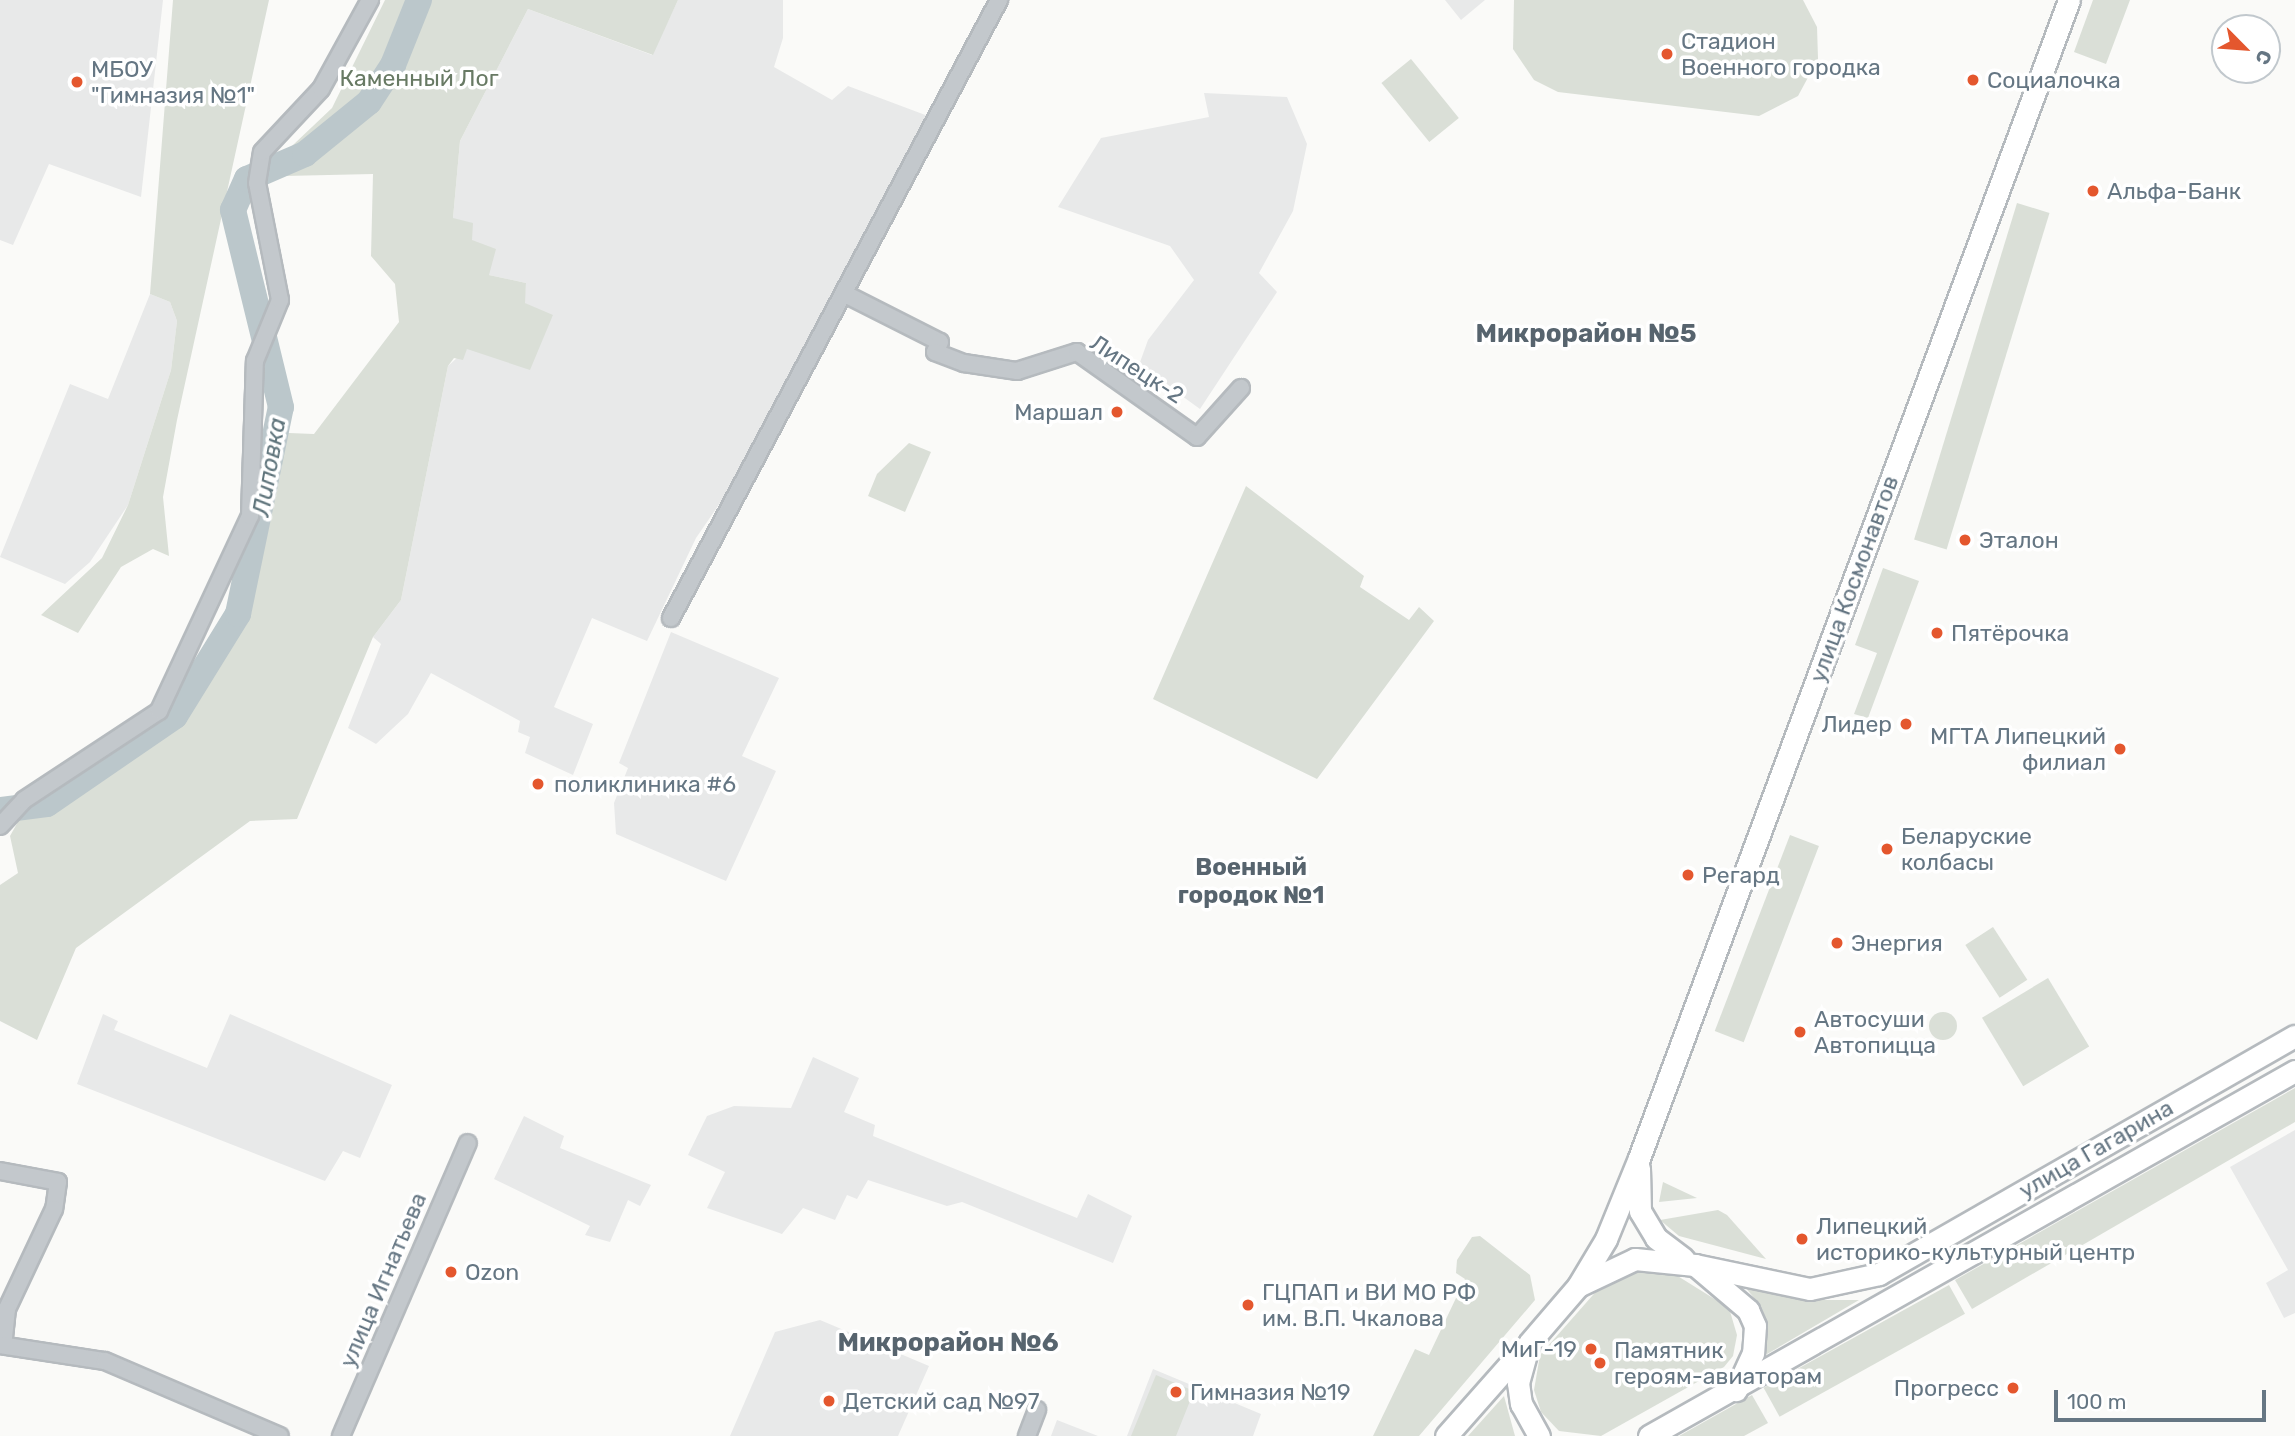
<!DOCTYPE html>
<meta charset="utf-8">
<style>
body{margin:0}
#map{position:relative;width:2295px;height:1436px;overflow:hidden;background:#fafaf8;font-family:Rubik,sans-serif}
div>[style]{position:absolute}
.built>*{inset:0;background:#e8e9e9}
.green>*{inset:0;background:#dadfd7;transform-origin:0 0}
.round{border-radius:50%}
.river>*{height:26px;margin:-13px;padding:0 13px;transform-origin:13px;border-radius:13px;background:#bbc7cb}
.roads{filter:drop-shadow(2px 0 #b5babe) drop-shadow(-2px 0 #b5babe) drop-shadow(0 2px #b5babe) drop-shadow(0 -2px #b5babe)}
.minor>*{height:16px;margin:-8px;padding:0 8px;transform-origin:8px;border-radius:8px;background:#c3c8cc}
.major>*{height:21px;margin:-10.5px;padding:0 10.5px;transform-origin:10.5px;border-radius:10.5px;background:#fff}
.dots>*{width:19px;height:19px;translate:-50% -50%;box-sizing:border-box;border:4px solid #fff;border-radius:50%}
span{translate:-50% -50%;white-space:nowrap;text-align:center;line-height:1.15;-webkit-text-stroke:7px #fff;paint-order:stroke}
.poi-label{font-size:23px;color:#657683}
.left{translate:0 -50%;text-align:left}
.right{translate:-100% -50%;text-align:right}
.park-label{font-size:23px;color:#687a64}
.street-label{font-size:23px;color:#657683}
.water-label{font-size:24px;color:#60757c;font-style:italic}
.neighbourhood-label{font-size:24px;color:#57646e;font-weight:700}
.quarter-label{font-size:26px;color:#57646e;font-weight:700}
.north{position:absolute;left:2211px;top:14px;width:70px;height:70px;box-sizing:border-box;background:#fff;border:2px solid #c1c8cd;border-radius:50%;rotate:115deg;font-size:19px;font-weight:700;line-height:28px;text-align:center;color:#657683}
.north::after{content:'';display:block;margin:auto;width:24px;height:32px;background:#e4572e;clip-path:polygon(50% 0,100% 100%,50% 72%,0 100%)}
.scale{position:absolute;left:2054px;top:1390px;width:212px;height:32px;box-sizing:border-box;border:4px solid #657683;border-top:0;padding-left:9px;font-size:21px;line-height:24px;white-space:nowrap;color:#657683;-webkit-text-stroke:5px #fff;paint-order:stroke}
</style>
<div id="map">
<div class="built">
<div style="clip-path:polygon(0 0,163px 0,141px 197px,49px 164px,13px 245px,0 240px)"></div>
<div style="clip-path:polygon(678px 0,783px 0,783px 38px,774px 67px,832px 100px,848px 86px,928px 116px,751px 458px,696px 538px,647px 641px,592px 618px,554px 707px,593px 724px,573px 775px,525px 753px,530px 737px,518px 732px,520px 721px,431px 673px,408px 714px,376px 744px,348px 728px,381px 644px,373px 637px,401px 600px,448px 366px,467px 349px,553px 316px,524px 303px,526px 283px,489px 275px,453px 218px,460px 141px,528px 9px,652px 55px)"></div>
<div style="clip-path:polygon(1445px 0,1485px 0,1461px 20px)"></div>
<div style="clip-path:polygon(1204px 93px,1287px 97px,1307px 144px,1293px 211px,1259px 273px,1277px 292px,1200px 409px,1139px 365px,1148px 340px,1194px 280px,1170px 246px,1058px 207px,1101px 138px,1209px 117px)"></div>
<div style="clip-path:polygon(150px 294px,170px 302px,177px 321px,171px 370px,128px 505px,90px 562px,65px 584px,0 557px,70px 384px,108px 399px)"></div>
<div style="clip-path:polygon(671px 632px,779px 678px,742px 756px,776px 771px,726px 881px,616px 834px,614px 803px,628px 768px,619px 763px)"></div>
<div style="clip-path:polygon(103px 1014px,118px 1021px,114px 1030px,207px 1068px,230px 1014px,392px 1085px,360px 1158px,343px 1151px,325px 1181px,77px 1084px)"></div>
<div style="clip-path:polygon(813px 1057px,859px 1078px,844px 1112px,875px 1125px,873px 1136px,1077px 1218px,1088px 1194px,1132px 1216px,1113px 1263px,962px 1202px,947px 1206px,868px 1180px,857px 1199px,847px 1195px,835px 1220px,803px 1208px,782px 1234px,707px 1208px,725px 1172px,688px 1155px,707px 1116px,734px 1106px,791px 1108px)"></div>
<div style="clip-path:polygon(524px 1116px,564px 1136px,560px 1148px,651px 1185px,640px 1206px,628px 1200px,610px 1242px,585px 1235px,590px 1226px,494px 1179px)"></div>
<div style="clip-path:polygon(2295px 1130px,2295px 1313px,2284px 1318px,2266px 1283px,2288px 1270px,2230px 1167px)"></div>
<div style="clip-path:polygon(820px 1320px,929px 1366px,898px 1436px,730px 1436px,775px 1332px)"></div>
<div style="clip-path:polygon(1153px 1369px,1261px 1414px,1253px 1436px,1127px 1436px)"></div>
<div style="clip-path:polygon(1057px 1420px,1098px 1436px,1051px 1436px)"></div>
</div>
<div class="green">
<div style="clip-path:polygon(173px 0,269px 0,177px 420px,163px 497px,169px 556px,153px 549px,121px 567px,78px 633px,41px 615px,102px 558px,128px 505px,171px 370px,177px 321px,170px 302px,150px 294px)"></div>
<div style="clip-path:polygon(385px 0,678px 0,653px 55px,528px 9px,460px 141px,453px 218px,473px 223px,472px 240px,496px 249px,489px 275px,526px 283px,525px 303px,553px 315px,530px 370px,467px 349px,463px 360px,454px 358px,448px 366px,401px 600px,373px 637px,297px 819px,250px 821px,76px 948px,37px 1040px,0 1021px,0 885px,18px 873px,10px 836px,29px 802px,197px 693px,274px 470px,264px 432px,314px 434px,399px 322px,395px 284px,371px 256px,373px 174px,284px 176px,274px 163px,332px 108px)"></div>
<div style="clip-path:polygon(1514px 0,1803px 0,1817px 27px,1818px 59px,1798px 96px,1759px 116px,1558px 92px,1534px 80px,1513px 49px)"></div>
<div style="clip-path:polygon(2093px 0,2130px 0,2106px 64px,2074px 52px)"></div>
<div style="left:1411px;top:59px;width:76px;height:38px;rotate:51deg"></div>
<div style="left:2017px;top:203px;width:34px;height:352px;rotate:17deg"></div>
<div style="clip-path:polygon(909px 443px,931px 452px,905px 512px,868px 496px,877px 474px)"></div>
<div style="clip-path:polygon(1246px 486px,1364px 576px,1360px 587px,1409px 620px,1419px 607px,1434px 621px,1317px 779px,1153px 699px)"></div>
<div style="clip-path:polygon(1883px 568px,1919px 581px,1868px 718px,1854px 714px,1877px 653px,1855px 645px)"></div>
<div style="left:1790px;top:835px;width:31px;height:210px;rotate:21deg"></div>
<div style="left:1993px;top:927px;width:63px;height:33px;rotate:57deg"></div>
<div style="left:2048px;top:978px;width:80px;height:77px;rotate:59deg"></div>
<div class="round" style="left:1929px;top:1012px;width:28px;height:28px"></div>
<div style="clip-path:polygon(2295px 1088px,2295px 1122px,1972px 1309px,1955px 1280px)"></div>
<div style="clip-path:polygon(1663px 1182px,1697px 1198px,1659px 1202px)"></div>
<div style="clip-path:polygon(1718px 1210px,1727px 1215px,1766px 1259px,1679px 1236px,1660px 1220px)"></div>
<div style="clip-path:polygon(1480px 1236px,1530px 1275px,1535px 1300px,1419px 1436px,1373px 1436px,1415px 1349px,1429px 1355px,1465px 1279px,1456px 1273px,1457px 1260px,1472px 1237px)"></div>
<div style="clip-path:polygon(1648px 1268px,1668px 1270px,1729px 1308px,1737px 1335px,1733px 1356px,1724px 1367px,1601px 1436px,1559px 1431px,1541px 1412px,1534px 1390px,1540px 1355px,1600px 1287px)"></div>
<div style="left:1949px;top:1285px;width:33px;height:212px;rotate:61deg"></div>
<div style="clip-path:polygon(1745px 1287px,1811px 1300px,1859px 1300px,1762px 1357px,1760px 1305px)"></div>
<div style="clip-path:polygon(1156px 1375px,1194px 1391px,1176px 1436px,1131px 1436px)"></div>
<div style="clip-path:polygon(1752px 1395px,1768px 1423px,1744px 1436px,1679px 1436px)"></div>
<div style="clip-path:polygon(1504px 1396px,1515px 1436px,1468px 1436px)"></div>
</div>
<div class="river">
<div style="left:0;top:810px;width:47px;rotate:-7.3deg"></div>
<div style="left:47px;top:804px;width:155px;rotate:-34.5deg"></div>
<div style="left:175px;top:716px;width:120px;rotate:-58.3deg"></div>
<div style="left:238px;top:614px;width:211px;rotate:-78.3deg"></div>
<div style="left:281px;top:407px;width:203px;rotate:-103.7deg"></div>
<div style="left:233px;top:210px;width:34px;rotate:-66deg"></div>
<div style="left:247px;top:179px;width:63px;rotate:-23.3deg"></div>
<div style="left:305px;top:154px;width:82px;rotate:-39.1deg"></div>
<div style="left:369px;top:102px;width:44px;rotate:-57deg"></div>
<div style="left:393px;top:65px;width:70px;rotate:-68.2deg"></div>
</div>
<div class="roads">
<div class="minor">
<div style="left:845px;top:294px;width:106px;rotate:26.8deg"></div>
<div style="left:940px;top:342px;width:11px;rotate:117deg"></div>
<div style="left:935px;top:352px;width:31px;rotate:21deg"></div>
<div style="left:964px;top:363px;width:54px;rotate:8.6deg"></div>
<div style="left:1017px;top:371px;width:63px;rotate:-17.6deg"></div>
<div style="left:1077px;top:352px;width:147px;rotate:35.3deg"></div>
<div style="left:1197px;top:437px;width:66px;rotate:-48.1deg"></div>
<div style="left:671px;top:618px;width:700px;rotate:-62.04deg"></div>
<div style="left:0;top:826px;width:35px;rotate:-47deg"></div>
<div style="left:24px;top:800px;width:162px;rotate:-33.4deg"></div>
<div style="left:159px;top:711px;width:215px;rotate:-65deg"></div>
<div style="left:250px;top:516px;width:155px;rotate:-88.2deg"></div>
<div style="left:255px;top:361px;width:66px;rotate:-67.7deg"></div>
<div style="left:280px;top:300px;width:119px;rotate:-101.1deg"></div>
<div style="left:257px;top:183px;width:31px;rotate:-81deg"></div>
<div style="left:262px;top:152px;width:86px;rotate:-46.9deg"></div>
<div style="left:321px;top:89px;width:102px;rotate:-61.2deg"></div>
<div style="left:0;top:1171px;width:59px;rotate:10.7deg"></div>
<div style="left:58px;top:1182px;width:27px;rotate:98deg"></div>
<div style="left:54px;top:1209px;width:110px;rotate:115.2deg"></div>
<div style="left:7px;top:1309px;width:36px;rotate:96deg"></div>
<div style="left:0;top:1345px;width:106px;rotate:8.7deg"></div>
<div style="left:105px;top:1361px;width:190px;rotate:23.2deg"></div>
<div style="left:341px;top:1436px;width:319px;rotate:-66.6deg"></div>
<div style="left:1027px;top:1436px;width:28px;rotate:-69deg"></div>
</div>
<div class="major">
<div style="left:1639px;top:1168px;width:43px;rotate:88.7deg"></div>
<div style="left:1640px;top:1211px;width:31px;rotate:59deg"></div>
<div style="left:1656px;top:1238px;width:34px;rotate:37deg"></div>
<div style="left:1695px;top:1265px;width:117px;rotate:11.8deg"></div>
<div style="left:1810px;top:1289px;width:71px;rotate:-12.3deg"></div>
<div style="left:1879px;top:1274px;width:479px;rotate:-29.8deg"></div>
<div style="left:1578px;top:1286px;width:55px;rotate:-59.2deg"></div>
<div style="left:1606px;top:1239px;width:87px;rotate:-67.8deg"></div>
<div style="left:1639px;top:1158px;width:1235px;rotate:-69.63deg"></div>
<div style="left:1446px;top:1436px;width:116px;rotate:-48.5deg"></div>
<div style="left:1539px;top:1436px;width:37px;rotate:-119deg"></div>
<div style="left:1521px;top:1404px;width:21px;rotate:-98deg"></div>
<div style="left:1518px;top:1383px;width:41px;rotate:-74.6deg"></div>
<div style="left:1529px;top:1343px;width:75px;rotate:-49.3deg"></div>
<div style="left:1578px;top:1286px;width:63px;rotate:-25.3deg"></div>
<div style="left:1635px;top:1259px;width:60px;rotate:5.7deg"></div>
<div style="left:1695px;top:1265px;width:70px;rotate:40.3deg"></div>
<div style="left:1748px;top:1310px;width:17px;rotate:66deg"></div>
<div style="left:1755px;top:1326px;width:27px;rotate:94deg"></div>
<div style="left:1753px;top:1353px;width:41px;rotate:114.7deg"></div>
<div style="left:1649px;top:1436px;width:742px;rotate:-29.47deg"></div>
</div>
</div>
<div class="dots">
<div style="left:1667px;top:54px;background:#e4572e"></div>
<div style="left:1973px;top:80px;background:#e4572e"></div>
<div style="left:77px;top:82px;background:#e4572e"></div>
<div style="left:2093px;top:191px;background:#e4572e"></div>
<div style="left:1117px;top:412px;background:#e4572e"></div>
<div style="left:1965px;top:540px;background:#e4572e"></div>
<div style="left:1937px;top:633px;background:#e4572e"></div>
<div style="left:1906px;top:724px;background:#e4572e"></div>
<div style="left:2120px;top:749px;background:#e4572e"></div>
<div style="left:538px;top:784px;background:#e4572e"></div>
<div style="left:1887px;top:849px;background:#e4572e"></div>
<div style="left:1688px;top:875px;background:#e4572e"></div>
<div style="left:1837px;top:943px;background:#e4572e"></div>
<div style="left:1800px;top:1032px;background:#e4572e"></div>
<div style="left:1802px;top:1239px;background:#e4572e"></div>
<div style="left:451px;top:1272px;background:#e4572e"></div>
<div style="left:1248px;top:1305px;background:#e4572e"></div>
<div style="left:1591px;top:1349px;background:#e4572e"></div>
<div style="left:1600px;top:1363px;background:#e4572e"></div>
<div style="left:2013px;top:1388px;background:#e4572e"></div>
<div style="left:1176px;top:1392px;background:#e4572e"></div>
<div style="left:829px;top:1401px;background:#e4572e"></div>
</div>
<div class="poi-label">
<span class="left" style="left:1681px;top:54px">Стадион<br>Военного городка</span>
<span class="left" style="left:91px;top:82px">МБОУ<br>"Гимназия №1"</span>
<span class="left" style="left:1987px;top:80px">Социалочка</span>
<span class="left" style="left:2107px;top:191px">Альфа-Банк</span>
<span class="right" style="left:1103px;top:412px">Маршал</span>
<span class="left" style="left:1979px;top:540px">Эталон</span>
<span class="left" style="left:1951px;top:633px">Пятёрочка</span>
<span class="right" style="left:1892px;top:724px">Лидер</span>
<span class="right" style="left:2106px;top:749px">МГТА Липецкий<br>филиал</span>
<span class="left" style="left:554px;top:784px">поликлиника #6</span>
<span class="left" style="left:1901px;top:849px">Беларуские<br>колбасы</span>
<span class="left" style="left:1702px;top:875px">Регард</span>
<span class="left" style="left:1851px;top:943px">Энергия</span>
<span class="left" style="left:1814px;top:1032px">Автосуши<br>Автопицца</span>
<span class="left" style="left:1816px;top:1239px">Липецкий<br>историко-культурный центр</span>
<span class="left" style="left:465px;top:1272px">Ozon</span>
<span class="left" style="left:1262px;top:1305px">ГЦПАП и ВИ МО РФ<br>им. В.П. Чкалова</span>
<span class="right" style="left:1577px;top:1349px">МиГ-19</span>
<span class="left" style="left:1614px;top:1363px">Памятник<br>героям-авиаторам</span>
<span class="right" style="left:1999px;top:1388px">Прогресс</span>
<span class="left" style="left:1190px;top:1392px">Гимназия №19</span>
<span class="left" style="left:843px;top:1401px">Детский сад №97</span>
</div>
<div class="park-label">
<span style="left:419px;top:78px">Каменный Лог</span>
</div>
<div class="street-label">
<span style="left:1137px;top:369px;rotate:33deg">Липецк-2</span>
<span style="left:1854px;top:579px;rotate:-70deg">улица Космонавтов</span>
<span style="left:2096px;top:1149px;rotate:-30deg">улица Гагарина</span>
<span style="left:383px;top:1280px;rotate:-67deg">улица Игнатьева</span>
</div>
<div class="water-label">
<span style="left:270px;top:467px;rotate:-80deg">Липовка</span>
</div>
<div class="neighbourhood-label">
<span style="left:1251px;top:882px">Военный<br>городок №1</span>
</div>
<div class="quarter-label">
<span style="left:1586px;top:334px">Микрорайон №5</span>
<span style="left:948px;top:1343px">Микрорайон №6</span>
</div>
<div class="north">С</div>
<div class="scale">100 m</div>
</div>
